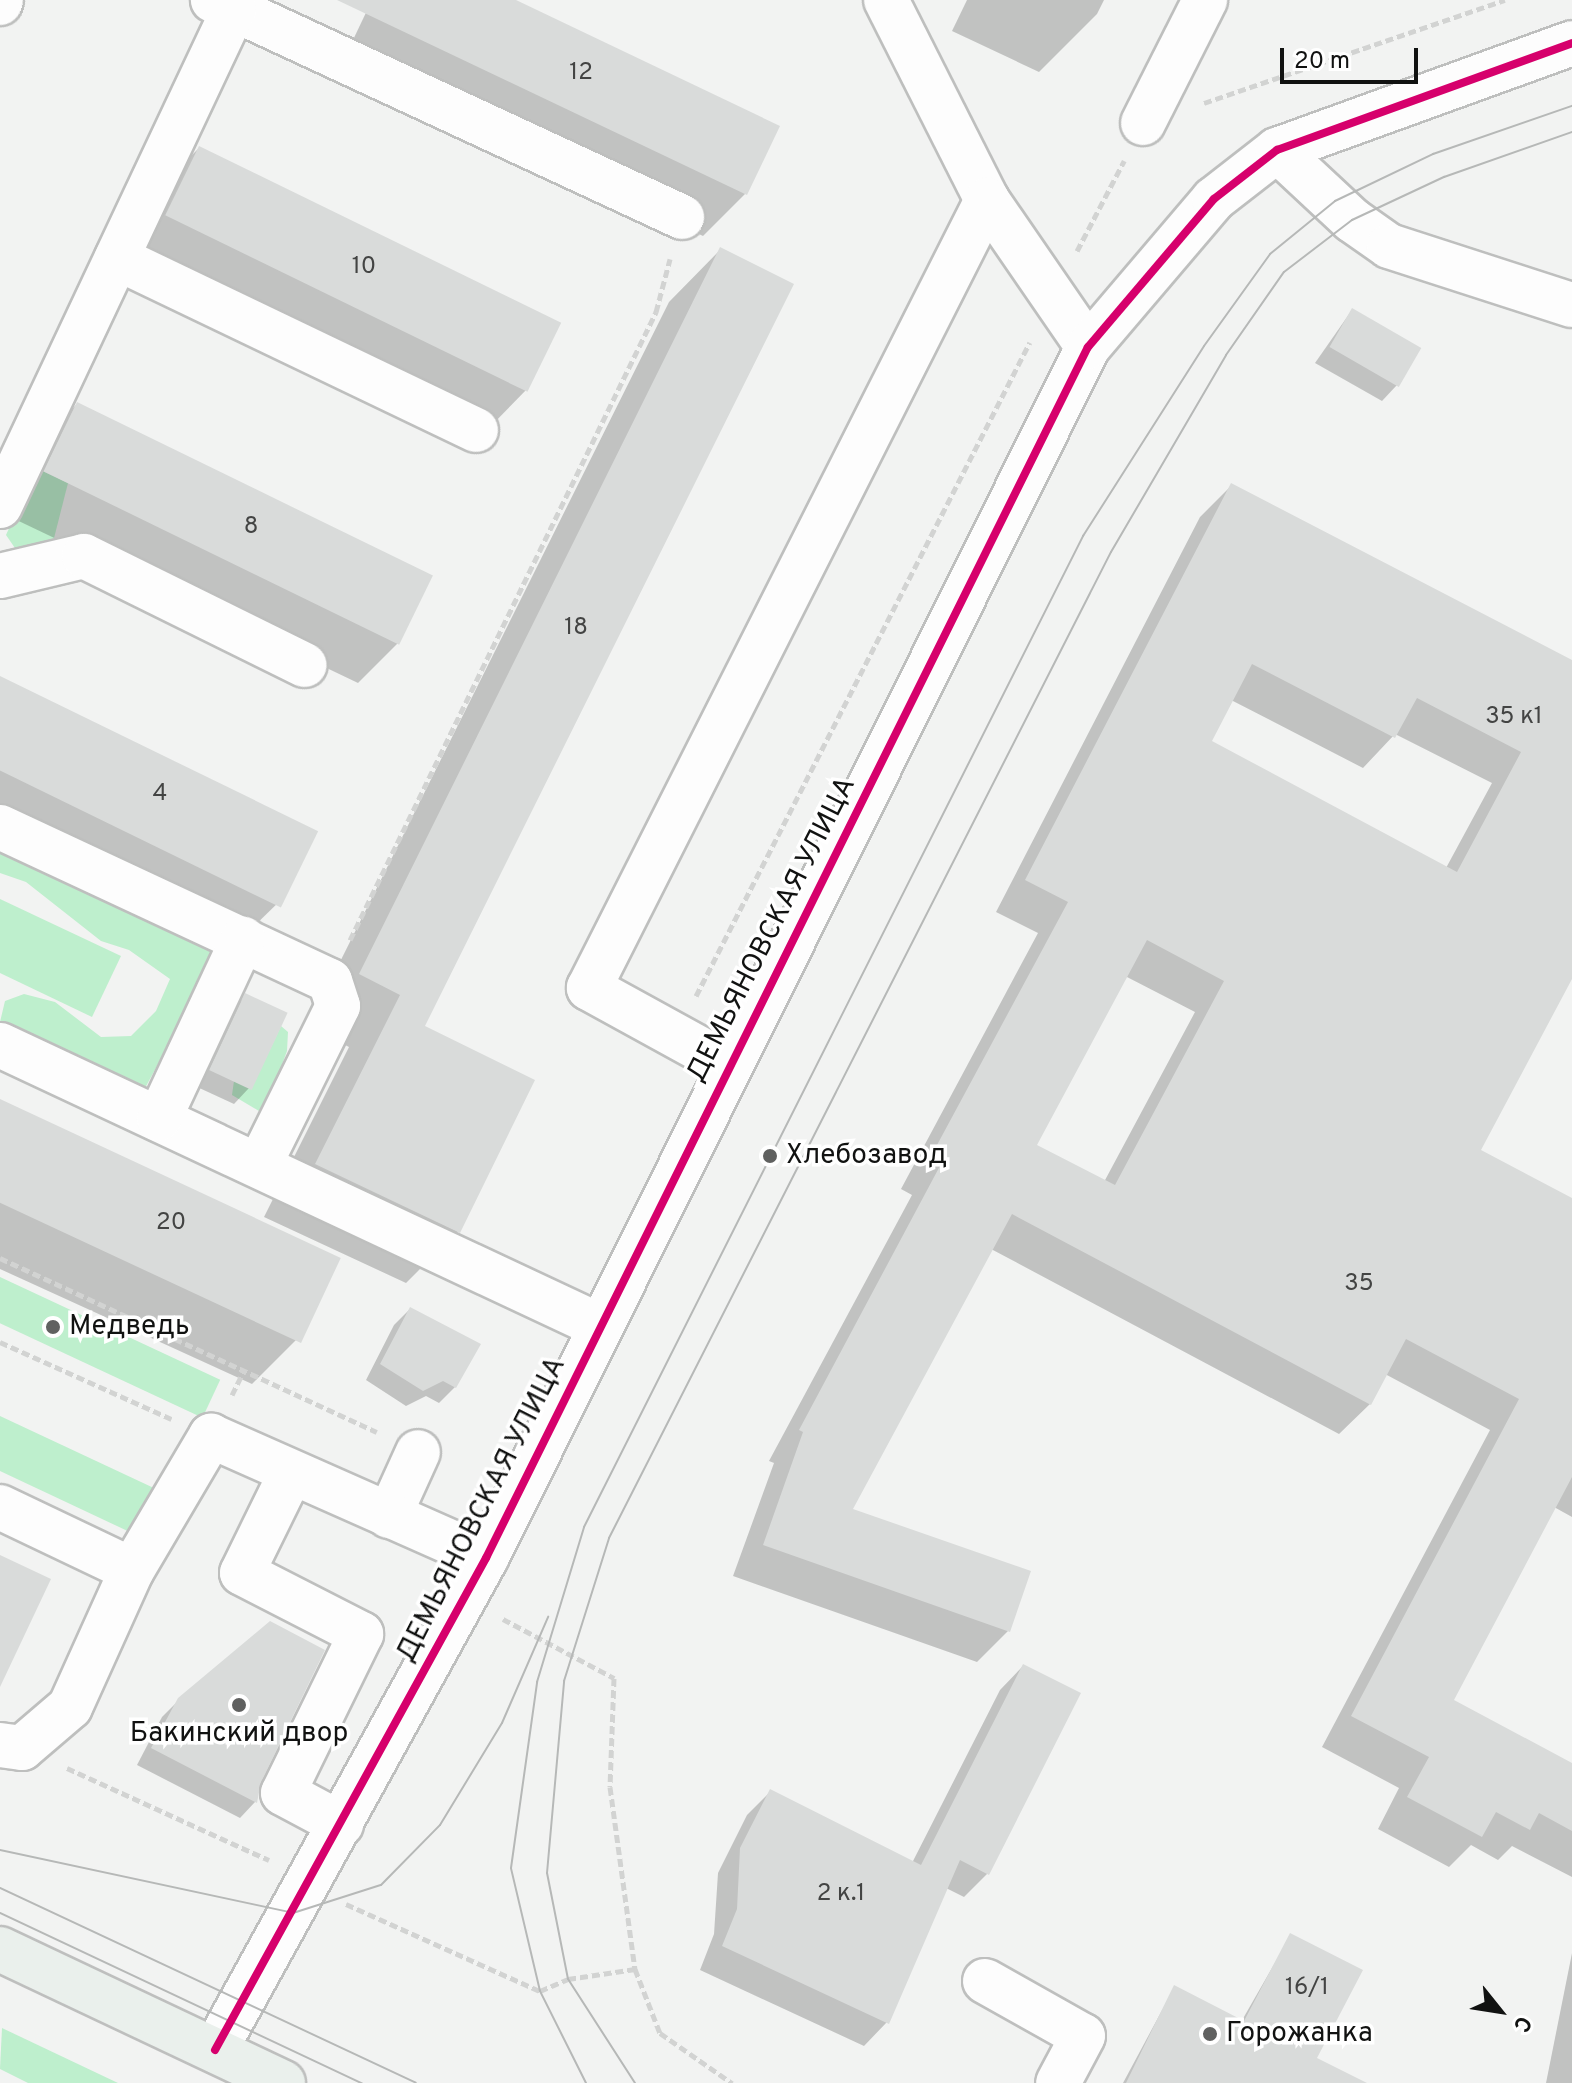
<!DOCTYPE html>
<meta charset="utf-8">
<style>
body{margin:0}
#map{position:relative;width:1572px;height:2083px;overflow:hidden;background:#f2f3f2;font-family:Overpass,sans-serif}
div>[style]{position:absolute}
.green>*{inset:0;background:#beefcd;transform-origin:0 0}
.shadow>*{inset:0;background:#0003}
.building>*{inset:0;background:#d9dbda;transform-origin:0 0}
.path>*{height:5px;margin-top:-2.5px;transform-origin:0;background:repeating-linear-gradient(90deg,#d2d3d2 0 8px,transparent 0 12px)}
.roads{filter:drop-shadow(2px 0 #bebfbe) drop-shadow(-2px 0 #bebfbe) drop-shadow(0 2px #bebfbe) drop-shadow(0 -2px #bebfbe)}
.minor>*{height:44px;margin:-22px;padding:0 22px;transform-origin:22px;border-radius:22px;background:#fdfdfd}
.major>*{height:44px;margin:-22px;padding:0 22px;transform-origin:22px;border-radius:22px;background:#eaf0ec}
.tram>*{height:2px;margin:-1px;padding:0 1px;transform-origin:1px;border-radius:1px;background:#b6b8b7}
.cycleway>*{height:8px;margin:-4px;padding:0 4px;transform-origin:4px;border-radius:4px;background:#d6006c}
.dots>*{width:22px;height:22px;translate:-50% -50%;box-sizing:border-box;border:4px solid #fff;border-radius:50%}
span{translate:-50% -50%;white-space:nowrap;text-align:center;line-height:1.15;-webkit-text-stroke:7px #fff;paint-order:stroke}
.number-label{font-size:24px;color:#434443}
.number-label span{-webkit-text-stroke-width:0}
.street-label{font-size:28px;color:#111211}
.poi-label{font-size:28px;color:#111211}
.left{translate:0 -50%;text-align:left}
.north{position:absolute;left:1460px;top:1971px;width:80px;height:80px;-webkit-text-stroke:6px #fff;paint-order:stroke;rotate:120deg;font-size:22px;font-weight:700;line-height:32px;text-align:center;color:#111211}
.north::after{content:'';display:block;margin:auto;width:28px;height:36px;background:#111211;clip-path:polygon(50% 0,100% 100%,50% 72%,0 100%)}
.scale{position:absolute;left:1280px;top:48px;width:138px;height:36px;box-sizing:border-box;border:4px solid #111211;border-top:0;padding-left:10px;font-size:24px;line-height:28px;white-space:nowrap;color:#111211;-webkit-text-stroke:6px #fff;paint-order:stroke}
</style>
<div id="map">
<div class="green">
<div style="clip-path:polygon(36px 468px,68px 483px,51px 550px,17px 551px,6px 535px)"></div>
<div style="clip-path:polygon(0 846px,215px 944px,211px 966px,144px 1090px,13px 1035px,0 1022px,5px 1001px,24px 994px,55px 1002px,101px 1037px,131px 1036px,156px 1011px,170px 979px,129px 950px,101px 941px,26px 882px,0 873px)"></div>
<div style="clip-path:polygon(0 899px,121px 956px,92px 1017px,0 973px)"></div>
<div style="clip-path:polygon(281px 1026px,288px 1032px,287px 1051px,264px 1114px,232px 1095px,234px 1081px,251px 1089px)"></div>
<div style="left:0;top:1277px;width:243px;height:42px;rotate:25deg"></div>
<div style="clip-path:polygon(0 1416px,156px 1489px,134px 1534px,0 1471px)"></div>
<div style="clip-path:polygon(2px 2028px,118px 2083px,28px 2083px,0 2069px)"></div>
</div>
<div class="shadow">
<div style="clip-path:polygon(372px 0,512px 0,777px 127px,745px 194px,703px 236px,342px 63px)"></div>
<div style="clip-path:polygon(967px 0,1104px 0,1097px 14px,1039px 72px,952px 31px)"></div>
<div style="clip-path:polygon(199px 148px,528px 388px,487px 430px,124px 257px,157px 190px)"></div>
<div style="clip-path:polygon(721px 249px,422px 1027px,458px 1231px,406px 1283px,264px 1217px,349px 1047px,308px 1026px,669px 302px)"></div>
<div style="clip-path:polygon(1352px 310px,1397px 385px,1382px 401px,1315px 363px)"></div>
<div style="clip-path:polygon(77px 404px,400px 641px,358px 683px,4px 514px,35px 446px)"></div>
<div style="clip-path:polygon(evenodd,1231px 486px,1572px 662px,1572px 975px,1478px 1151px,1572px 1201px,1572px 1517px,1554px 1507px,1451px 1701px,1572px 1766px,1572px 1877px,1512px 1846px,1498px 1860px,1471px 1845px,1449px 1867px,1378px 1829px,1399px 1788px,1322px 1747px,1490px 1430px,1385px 1374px,1370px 1404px,1339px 1434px,991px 1249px,850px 1510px,1008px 1631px,977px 1662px,733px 1576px,774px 1463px,769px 1461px,912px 1195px,901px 1189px,1038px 933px,996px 912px,1200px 517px,1231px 486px,1231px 700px,1363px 768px,1395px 734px,1492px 783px,1446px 868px,1210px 742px,1231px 700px,1231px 486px,1125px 976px,1195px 1012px,1104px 1182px,1034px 1146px,1125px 976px)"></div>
<div style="clip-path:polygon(0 678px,284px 897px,242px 938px,0 823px)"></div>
<div style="clip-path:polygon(246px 996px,249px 1088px,234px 1104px,195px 1086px,230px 1012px)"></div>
<div style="clip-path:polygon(0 1101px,304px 1332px,252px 1384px,0 1269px)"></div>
<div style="clip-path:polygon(410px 1309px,455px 1387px,439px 1403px,426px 1396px,406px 1406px,366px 1380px,394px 1325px)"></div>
<div style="clip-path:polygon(1023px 1666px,987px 1874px,964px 1897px,946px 1888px,887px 2022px,864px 2046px,700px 1970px,714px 1934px,718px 1873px,747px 1815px,770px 1792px,912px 1863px,1000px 1690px)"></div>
<div style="clip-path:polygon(179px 1700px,259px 1781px,255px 1802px,240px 1818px,137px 1765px,162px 1717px)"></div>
<div style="clip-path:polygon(1291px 1935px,1315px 2059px,1363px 2083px,1123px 2083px,1174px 1988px,1241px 2022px)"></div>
<div style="clip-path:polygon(1572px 1953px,1572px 2083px,1546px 2083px)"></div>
</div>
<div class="building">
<div style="clip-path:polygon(337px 0,516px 0,780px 126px,747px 195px)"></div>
<div style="left:199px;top:146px;width:403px;height:77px;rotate:26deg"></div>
<div style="clip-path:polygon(720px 247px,794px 284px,425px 1026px,535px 1080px,460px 1233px,315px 1164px,400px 995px,359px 974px)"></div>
<div style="left:1352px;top:308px;width:80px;height:45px;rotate:30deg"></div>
<div style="left:77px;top:402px;width:396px;height:77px;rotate:26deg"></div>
<div style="clip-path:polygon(evenodd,1231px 483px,1572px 660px,1572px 979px,1481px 1150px,1572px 1198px,1572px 1477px,1454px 1700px,1572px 1763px,1572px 1831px,1539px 1813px,1530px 1830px,1496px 1812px,1482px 1837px,1407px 1797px,1429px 1757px,1351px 1716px,1519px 1399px,1406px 1339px,1371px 1405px,1012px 1214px,853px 1509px,1031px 1571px,1010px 1632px,763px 1545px,803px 1432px,799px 1430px,941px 1164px,930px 1158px,1068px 902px,1025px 880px,1231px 483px,1252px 664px,1395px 738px,1417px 698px,1521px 752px,1457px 872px,1212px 741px,1252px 664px,1231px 483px,1147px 940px,1224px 981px,1115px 1185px,1037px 1145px,1147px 940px)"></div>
<div style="left:0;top:676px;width:354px;height:85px;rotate:26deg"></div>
<div style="left:245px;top:993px;width:47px;height:85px;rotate:25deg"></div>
<div style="left:0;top:1099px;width:376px;height:94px;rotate:25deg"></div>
<div style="clip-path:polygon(410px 1307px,481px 1344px,456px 1388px,443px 1381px,423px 1391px,380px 1364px)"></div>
<div style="clip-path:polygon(0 1555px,51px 1579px,0 1687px)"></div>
<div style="clip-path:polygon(270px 1621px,325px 1650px,261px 1782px,257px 1803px,151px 1748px,178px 1698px)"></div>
<div style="clip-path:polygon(1023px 1664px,1081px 1693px,989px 1875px,960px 1860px,889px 2024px,722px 1946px,737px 1909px,740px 1848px,770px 1789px,921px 1865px)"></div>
<div style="clip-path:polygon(1290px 1933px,1363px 1970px,1317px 2058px,1367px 2083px,1126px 2083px,1174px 1985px,1244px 2021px)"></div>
</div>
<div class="path">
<div style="left:1204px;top:103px;width:318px;rotate:-18.9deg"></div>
<div style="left:1077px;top:251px;width:102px;rotate:-62.4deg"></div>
<div style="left:350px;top:940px;width:699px;rotate:-64.02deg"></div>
<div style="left:656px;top:312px;width:55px;rotate:-75.2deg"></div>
<div style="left:696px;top:996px;width:734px;rotate:-62.95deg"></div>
<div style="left:0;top:1258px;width:415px;rotate:24.8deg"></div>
<div style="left:0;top:1342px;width:188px;rotate:24.2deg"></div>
<div style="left:232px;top:1395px;width:28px;rotate:-64deg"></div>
<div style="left:503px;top:1619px;width:126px;rotate:28deg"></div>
<div style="left:614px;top:1678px;width:109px;rotate:92.1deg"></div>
<div style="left:610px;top:1787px;width:184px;rotate:82.2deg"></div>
<div style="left:635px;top:1969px;width:69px;rotate:68.7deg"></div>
<div style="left:660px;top:2033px;width:88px;rotate:34.8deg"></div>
<div style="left:67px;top:1768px;width:222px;rotate:24.5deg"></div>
<div style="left:346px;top:1904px;width:213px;rotate:24.2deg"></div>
<div style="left:540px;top:1991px;width:30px;rotate:-23deg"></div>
<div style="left:568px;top:1979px;width:68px;rotate:-8.5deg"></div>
</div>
<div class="roads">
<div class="minor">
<div style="left:886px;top:0;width:224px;rotate:63.2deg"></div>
<div style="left:987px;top:200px;width:178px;rotate:55.5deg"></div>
<div style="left:0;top:3px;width:3px;rotate:-72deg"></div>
<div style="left:234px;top:9px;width:494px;rotate:24.9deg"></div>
<div style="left:1143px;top:123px;width:138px;rotate:-63.2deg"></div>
<div style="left:1277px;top:150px;width:103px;rotate:43deg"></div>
<div style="left:1352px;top:220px;width:45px;rotate:35.1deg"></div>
<div style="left:1389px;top:246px;width:192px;rotate:17.9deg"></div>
<div style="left:117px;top:258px;width:398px;rotate:25.6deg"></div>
<div style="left:0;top:506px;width:549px;rotate:-64.79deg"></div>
<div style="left:234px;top:9px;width:23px;rotate:-157deg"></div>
<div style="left:0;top:576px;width:86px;rotate:-13.4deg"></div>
<div style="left:84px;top:556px;width:246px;rotate:26.3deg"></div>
<div style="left:0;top:827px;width:364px;rotate:25deg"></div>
<div style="left:330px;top:981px;width:26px;rotate:72deg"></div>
<div style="left:338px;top:1006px;width:178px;rotate:116.3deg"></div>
<div style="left:0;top:1045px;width:663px;rotate:25.1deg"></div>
<div style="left:729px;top:1065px;width:160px;rotate:-151.2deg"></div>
<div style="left:589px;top:988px;width:883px;rotate:-63.2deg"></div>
<div style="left:159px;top:1119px;width:199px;rotate:-65deg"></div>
<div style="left:291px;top:1473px;width:111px;rotate:116.1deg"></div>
<div style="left:242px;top:1573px;width:134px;rotate:27.1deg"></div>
<div style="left:361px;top:1634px;width:177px;rotate:116.1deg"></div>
<div style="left:283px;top:1793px;width:66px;rotate:28.1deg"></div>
<div style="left:0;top:1507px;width:146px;rotate:25.5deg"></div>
<div style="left:389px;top:1516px;width:70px;rotate:-65.6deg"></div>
<div style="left:0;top:1745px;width:22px;rotate:8deg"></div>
<div style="left:22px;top:1748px;width:63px;rotate:-40.5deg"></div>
<div style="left:70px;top:1707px;width:150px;rotate:-65.7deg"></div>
<div style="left:132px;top:1570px;width:156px;rotate:-59.5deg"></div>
<div style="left:211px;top:1436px;width:301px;rotate:23.9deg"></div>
<div style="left:985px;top:1981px;width:112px;rotate:29.3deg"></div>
<div style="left:1083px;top:2036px;width:53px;rotate:118deg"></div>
<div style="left:215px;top:2050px;width:562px;rotate:-61.15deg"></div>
<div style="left:486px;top:1558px;width:1352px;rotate:-63.57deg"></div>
<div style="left:1088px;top:347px;width:194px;rotate:-49.6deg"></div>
<div style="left:1214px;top:199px;width:80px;rotate:-37.9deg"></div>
<div style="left:1277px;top:150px;width:314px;rotate:-19.9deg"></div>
</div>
<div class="major">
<div style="left:0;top:1949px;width:313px;rotate:25.3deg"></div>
</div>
</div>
<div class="tram">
<div style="left:0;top:1850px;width:300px;rotate:12.1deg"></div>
<div style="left:293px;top:1913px;width:92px;rotate:-17.7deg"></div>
<div style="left:381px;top:1885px;width:84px;rotate:-45.5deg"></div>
<div style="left:440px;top:1825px;width:119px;rotate:-58.7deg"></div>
<div style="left:502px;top:1723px;width:116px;rotate:-66.5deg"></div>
<div style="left:0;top:1888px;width:459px;rotate:25.1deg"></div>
<div style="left:0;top:1913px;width:400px;rotate:25.2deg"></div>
<div style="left:586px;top:2083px;width:103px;rotate:-116.6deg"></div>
<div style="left:540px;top:1991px;width:126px;rotate:-103.3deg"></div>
<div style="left:511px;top:1868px;width:188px;rotate:-82deg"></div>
<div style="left:537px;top:1682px;width:162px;rotate:-73.1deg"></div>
<div style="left:584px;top:1527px;width:1110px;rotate:-63.27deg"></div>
<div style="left:1083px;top:536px;width:225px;rotate:-57.5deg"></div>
<div style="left:1204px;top:346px;width:113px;rotate:-54.3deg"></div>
<div style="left:1270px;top:254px;width:84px;rotate:-39.2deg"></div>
<div style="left:1335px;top:201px;width:109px;rotate:-25.6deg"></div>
<div style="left:1433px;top:154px;width:147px;rotate:-19.1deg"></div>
<div style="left:635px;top:2083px;width:124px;rotate:-122.8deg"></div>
<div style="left:568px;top:1979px;width:108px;rotate:-101.2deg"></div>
<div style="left:547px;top:1873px;width:193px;rotate:-84.9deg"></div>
<div style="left:564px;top:1681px;width:150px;rotate:-72.5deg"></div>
<div style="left:609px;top:1538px;width:1106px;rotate:-63.02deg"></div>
<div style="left:1111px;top:552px;width:228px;rotate:-59.7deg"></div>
<div style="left:1226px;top:355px;width:101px;rotate:-55.1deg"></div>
<div style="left:1284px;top:272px;width:86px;rotate:-37.4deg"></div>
<div style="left:1352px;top:220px;width:102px;rotate:-25.1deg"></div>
<div style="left:1444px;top:177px;width:136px;rotate:-19.4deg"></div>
</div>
<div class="cycleway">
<div style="left:215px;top:2050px;width:562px;rotate:-61.15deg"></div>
<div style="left:486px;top:1558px;width:1352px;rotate:-63.57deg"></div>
<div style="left:1088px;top:347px;width:194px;rotate:-49.6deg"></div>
<div style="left:1214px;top:199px;width:80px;rotate:-37.9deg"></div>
<div style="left:1277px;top:150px;width:314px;rotate:-19.9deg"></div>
</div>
<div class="dots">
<div style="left:770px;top:1156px;background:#606160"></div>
<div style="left:53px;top:1327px;background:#606160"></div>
<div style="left:239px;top:1705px;background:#606160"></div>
<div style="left:1210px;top:2034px;background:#606160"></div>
</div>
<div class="number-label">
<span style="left:581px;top:74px">12</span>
<span style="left:364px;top:268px">10</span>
<span style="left:251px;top:528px">8</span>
<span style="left:576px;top:629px">18</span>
<span style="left:1514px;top:718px">35 к1</span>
<span style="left:160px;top:795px">4</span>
<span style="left:171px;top:1224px">20</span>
<span style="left:1359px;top:1285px">35</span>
<span style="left:841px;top:1895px">2 к.1</span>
<span style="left:1307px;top:1989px">16/1</span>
</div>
<div class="street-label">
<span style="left:772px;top:930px;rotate:-63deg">ДЕМЬЯНОВСКАЯ УЛИЦА</span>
<span style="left:482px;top:1510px;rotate:-63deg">ДЕМЬЯНОВСКАЯ УЛИЦА</span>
</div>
<div class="poi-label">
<span class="left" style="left:786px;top:1156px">Хлебозавод</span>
<span class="left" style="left:69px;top:1327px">Медведь</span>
<span style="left:239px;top:1734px">Бакинский двор</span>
<span class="left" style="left:1226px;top:2034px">Горожанка</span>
</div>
<div class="north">С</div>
<div class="scale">20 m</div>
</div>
